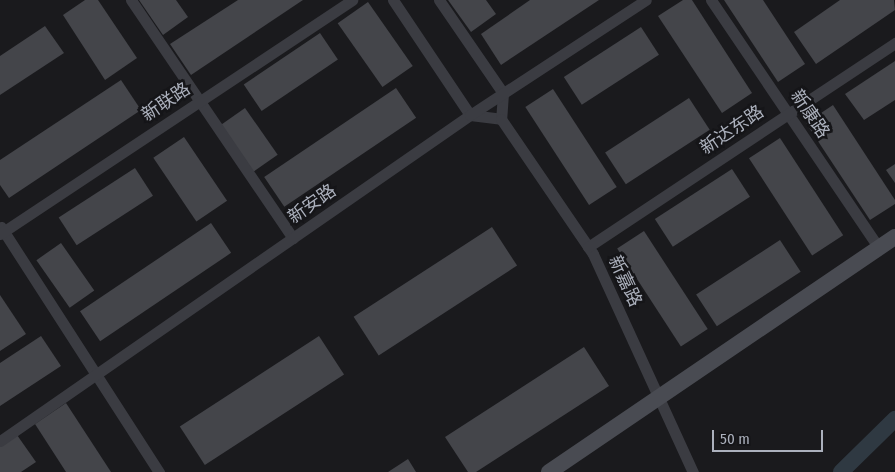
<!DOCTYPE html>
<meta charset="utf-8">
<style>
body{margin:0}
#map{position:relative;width:895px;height:472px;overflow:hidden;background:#1a1a1d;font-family:"Fira Sans Condensed","Noto Sans SC",sans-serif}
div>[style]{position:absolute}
.canal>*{height:16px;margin:-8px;padding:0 8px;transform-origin:8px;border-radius:8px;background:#2f3942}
.building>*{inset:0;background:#44454a;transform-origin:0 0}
.street>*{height:11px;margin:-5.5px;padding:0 5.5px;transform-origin:5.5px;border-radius:5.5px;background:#3b3c42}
.secondary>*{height:16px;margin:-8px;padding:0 8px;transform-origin:8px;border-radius:8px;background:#494b52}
span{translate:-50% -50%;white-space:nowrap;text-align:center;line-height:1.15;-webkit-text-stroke:5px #151518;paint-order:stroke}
.street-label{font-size:18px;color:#acb1bd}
.scale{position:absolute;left:712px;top:430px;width:111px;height:22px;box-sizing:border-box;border:2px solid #acb1bd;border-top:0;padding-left:6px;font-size:15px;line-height:18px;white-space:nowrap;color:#acb1bd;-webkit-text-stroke:4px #151518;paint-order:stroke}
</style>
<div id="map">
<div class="canal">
<div style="left:841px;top:472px;width:76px;rotate:-44.5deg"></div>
</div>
<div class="building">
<div style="clip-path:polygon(85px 0,98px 0,137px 58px,105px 80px,63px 15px)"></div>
<div style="clip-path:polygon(139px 0,176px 0,188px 17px,163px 35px)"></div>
<div style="clip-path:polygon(238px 0,303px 0,191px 75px,170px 44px)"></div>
<div style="clip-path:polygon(448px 0,486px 0,496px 14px,471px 32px)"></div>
<div style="clip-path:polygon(530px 0,599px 0,501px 65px,481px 34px)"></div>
<div style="clip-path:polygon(683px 0,692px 0,752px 93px,722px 113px,658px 16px)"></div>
<div style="clip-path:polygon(724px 0,763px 0,805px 64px,778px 82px)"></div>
<div style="clip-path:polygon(840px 0,894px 0,895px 10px,816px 64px,794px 32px)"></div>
<div style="left:368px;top:2px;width:78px;height:37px;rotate:55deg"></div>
<div style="clip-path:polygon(45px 26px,64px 53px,0 95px,0 56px)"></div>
<div style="left:641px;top:27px;width:33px;height:92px;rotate:57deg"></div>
<div style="left:320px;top:33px;width:32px;height:92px;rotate:56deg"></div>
<div style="clip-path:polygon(895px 61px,895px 100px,864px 120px,845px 94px)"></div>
<div style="clip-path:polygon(121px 80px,141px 110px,9px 198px,0 185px,0 160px)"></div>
<div style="left:396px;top:88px;width:36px;height:159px;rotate:56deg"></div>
<div style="left:553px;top:89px;width:117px;height:33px;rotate:57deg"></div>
<div style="left:689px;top:98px;width:38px;height:100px;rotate:57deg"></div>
<div style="clip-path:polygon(833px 105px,895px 200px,895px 204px,870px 220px,806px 123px)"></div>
<div style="left:245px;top:108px;width:57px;height:30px;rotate:55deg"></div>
<div style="left:184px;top:137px;width:77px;height:37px;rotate:56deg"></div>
<div style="left:780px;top:138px;width:116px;height:37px;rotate:57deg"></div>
<div style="clip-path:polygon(895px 164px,895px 183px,886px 170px)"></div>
<div style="left:135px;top:168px;width:33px;height:91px;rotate:57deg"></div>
<div style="left:732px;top:169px;width:33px;height:92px;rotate:57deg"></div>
<div style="left:211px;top:223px;width:36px;height:158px;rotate:56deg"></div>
<div style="left:492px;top:227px;width:46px;height:165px;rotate:57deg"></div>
<div style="left:644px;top:231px;width:117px;height:32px;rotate:57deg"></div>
<div style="left:780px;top:240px;width:38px;height:100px;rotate:57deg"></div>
<div style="left:61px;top:243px;width:58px;height:30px;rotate:55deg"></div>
<div style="clip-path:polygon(0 295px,26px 334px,0 351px)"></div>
<div style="clip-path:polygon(41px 336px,61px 366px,0 406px,0 363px)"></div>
<div style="left:319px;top:336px;width:46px;height:166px;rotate:57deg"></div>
<div style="clip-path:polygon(584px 347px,609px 386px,476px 472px,468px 472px,445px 437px)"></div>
<div style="clip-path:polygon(66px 403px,111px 472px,66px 472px,35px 424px)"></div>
<div style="clip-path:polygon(17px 435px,36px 462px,21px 472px,0 472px,0 446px)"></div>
<div style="clip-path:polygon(408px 459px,416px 472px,388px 472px)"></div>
</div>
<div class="street">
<div style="left:131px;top:0;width:288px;rotate:55.8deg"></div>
<div style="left:393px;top:0;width:138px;rotate:56.2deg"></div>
<div style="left:470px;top:115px;width:31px;rotate:7deg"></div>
<div style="left:439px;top:0;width:113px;rotate:55.5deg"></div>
<div style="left:503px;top:93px;width:26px;rotate:94deg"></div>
<div style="left:501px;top:119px;width:163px;rotate:55.7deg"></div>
<div style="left:593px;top:254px;width:240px;rotate:65.4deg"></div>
<div style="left:711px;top:0;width:300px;rotate:55.9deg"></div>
<div style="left:1px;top:227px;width:292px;rotate:57.2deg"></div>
<div style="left:0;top:234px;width:423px;rotate:-33.6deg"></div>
<div style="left:588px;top:247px;width:369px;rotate:-33.6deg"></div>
<div style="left:0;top:441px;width:572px;rotate:-34.75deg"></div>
<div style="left:470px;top:115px;width:210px;rotate:-33.2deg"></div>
</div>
<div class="secondary">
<div style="left:549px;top:472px;width:418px;rotate:-34.2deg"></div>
</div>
<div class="street-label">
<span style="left:166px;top:102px;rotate:-34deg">新联路</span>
<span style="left:810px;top:114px;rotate:56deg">新康路</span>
<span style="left:732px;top:130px;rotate:-34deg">新达东路</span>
<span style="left:312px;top:204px;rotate:-35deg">新安路</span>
<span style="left:625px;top:281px;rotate:65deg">新嘉路</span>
</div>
<div class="scale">50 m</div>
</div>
